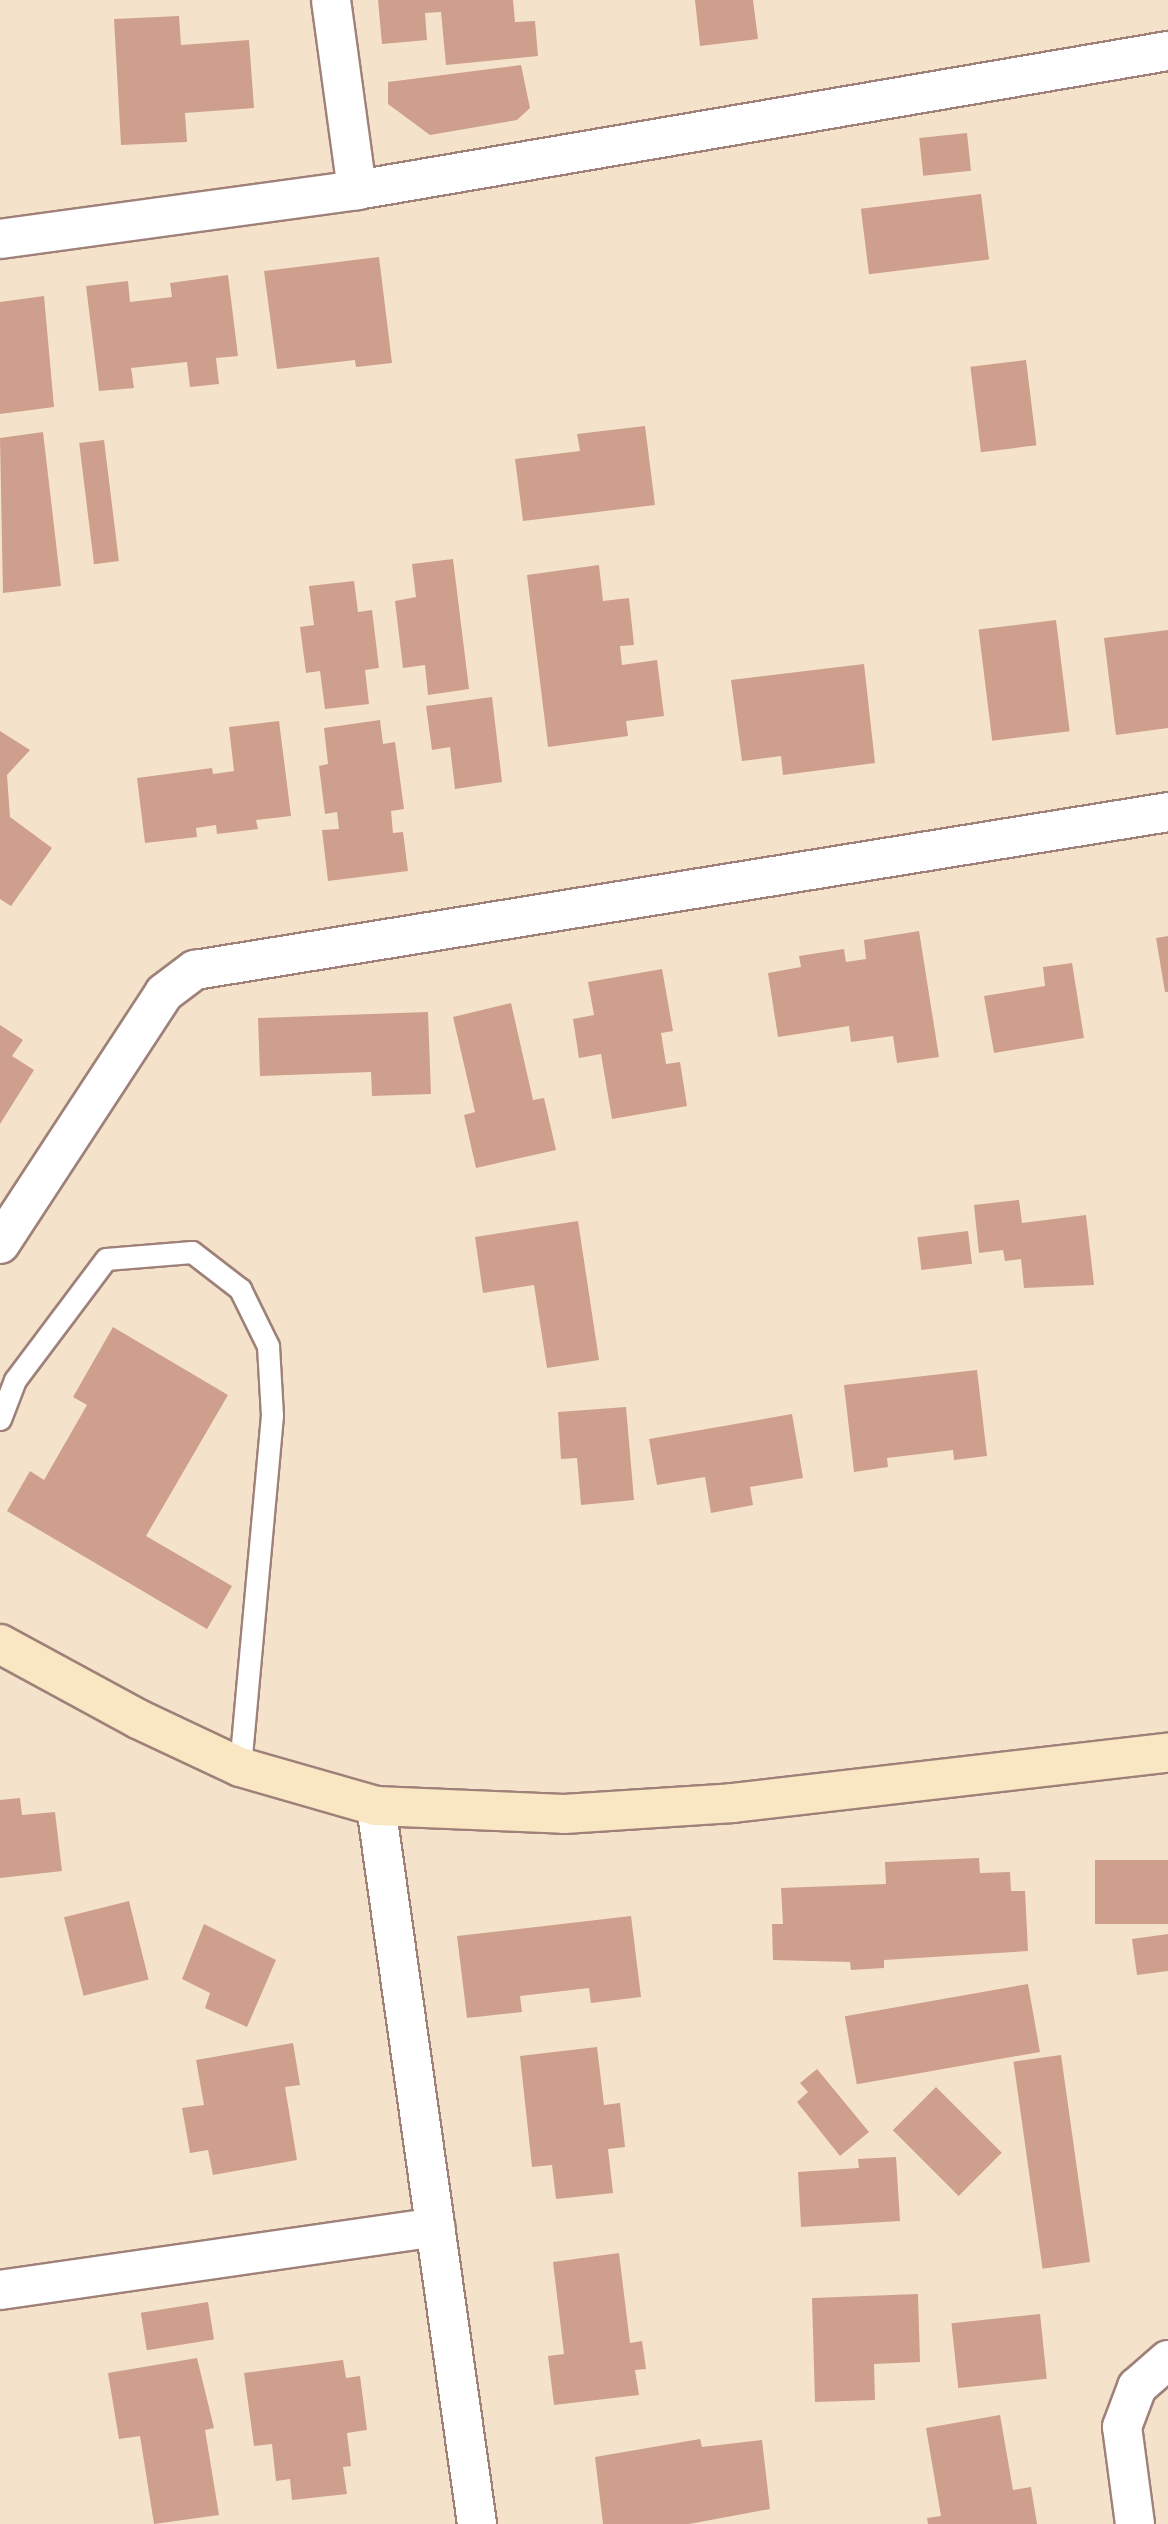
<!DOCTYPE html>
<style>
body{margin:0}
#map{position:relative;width:1168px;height:2524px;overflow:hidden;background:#f4e3ca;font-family:Delius,sans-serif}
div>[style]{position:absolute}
.building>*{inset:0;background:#ce9f8c;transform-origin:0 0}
.roads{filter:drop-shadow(2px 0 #9f817a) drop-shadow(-2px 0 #9f817a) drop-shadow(0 2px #9f817a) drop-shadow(0 -2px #9f817a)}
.lane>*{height:21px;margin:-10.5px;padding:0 10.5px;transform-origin:10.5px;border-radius:10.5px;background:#fff}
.street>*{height:38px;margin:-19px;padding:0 19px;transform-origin:19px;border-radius:19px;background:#fff}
.secondary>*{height:38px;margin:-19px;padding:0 19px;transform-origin:19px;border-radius:19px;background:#f9e7c3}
span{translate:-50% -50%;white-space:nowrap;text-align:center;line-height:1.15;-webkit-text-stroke:5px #fbf7ec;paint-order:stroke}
</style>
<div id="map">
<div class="building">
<div style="clip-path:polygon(378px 0,513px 0,515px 22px,535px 21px,538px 56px,446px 65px,441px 12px,425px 13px,427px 40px,382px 44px)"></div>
<div style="clip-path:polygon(695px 0,753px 0,758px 39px,700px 46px)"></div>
<div style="clip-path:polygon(179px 16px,181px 45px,249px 40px,254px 108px,185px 113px,187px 142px,121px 145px,114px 19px)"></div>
<div style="clip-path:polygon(521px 65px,530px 108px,517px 120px,430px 135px,388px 104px,388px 82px)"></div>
<div style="left:967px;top:133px;width:38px;height:48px;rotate:84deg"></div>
<div style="left:981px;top:194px;width:66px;height:121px;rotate:83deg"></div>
<div style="clip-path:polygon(379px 257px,392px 363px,356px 367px,355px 360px,277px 369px,264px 271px)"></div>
<div style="clip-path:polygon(228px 275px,238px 356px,216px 358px,219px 384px,190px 387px,187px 362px,131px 368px,134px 388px,99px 391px,86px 286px,128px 281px,130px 302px,172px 297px,170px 283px)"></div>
<div style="clip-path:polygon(44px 296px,54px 407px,0 414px,0 302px)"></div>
<div style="left:1026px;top:360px;width:86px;height:56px;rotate:83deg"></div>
<div style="clip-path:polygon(645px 426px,655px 505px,523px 521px,515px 459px,580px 451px,577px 434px)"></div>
<div style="clip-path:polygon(43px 432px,61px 586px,3px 593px,0 438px)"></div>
<div style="left:104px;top:440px;width:122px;height:25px;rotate:83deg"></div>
<div style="clip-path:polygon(453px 559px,469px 689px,428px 695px,425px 665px,403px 668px,395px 601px,416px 597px,412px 564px)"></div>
<div style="clip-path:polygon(599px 565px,603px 601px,629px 598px,634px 645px,620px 646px,622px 665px,657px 660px,664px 716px,626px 721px,628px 736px,548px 747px,527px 575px)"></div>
<div style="clip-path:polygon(354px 581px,358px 612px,372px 610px,379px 668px,365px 670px,369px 704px,325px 709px,320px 671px,306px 673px,300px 627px,314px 625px,309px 586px)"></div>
<div style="left:1056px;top:620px;width:112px;height:78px;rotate:83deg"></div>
<div style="clip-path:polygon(1168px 630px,1168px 728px,1116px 735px,1104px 638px)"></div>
<div style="clip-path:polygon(864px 664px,875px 763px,783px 775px,781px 756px,742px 761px,731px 680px)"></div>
<div style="clip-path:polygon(492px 697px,502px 782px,455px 789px,450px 747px,432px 750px,426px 706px)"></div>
<div style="clip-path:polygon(380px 720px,383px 744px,395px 742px,404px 809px,391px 811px,393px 833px,403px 832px,408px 871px,328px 881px,322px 830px,339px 829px,337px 812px,325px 814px,319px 766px,328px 764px,324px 728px)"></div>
<div style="clip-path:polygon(279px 721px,291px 816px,256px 820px,258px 829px,217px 834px,216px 825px,196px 828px,197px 837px,145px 843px,137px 778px,212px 768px,213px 774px,234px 771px,229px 727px)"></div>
<div style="clip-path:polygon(0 731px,30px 750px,7px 775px,10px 817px,52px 848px,11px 906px,0 899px)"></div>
<div style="clip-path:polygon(919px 931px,939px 1057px,897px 1063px,893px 1036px,851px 1042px,849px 1026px,778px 1037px,768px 973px,801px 967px,799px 956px,844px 949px,846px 962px,866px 959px,864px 940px)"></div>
<div style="clip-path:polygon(1168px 936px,1168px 992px,1165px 992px,1156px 938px)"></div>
<div style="clip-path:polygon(1072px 963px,1084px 1038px,994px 1053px,984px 996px,1045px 986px,1043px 967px)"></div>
<div style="clip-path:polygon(662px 969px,673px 1031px,661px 1033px,666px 1064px,680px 1062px,687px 1106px,612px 1119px,601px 1054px,579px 1058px,573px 1019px,594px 1015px,588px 982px)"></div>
<div style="clip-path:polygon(511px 1003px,533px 1100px,544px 1098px,556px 1150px,476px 1168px,464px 1115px,475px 1112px,453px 1017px)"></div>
<div style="clip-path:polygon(428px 1012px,431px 1094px,372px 1096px,371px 1072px,260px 1076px,258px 1018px)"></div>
<div style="clip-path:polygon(0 1025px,23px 1040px,12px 1056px,34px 1070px,0 1124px)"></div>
<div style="clip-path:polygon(1019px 1200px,1022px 1223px,1086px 1215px,1094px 1285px,1024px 1288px,1021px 1259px,1005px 1261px,1003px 1250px,979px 1253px,974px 1205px)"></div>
<div style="clip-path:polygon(578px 1221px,599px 1360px,547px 1368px,534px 1285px,483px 1293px,475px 1237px)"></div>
<div style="left:968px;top:1231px;width:33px;height:51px;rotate:83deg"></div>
<div style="clip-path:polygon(113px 1327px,228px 1395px,146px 1536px,232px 1586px,207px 1629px,7px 1511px,30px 1471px,44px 1480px,87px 1405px,73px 1397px)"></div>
<div style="clip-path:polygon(977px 1370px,987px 1456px,954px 1460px,953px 1450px,887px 1458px,888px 1467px,854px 1472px,844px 1385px)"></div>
<div style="clip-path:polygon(626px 1407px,634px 1500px,581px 1505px,577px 1458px,561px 1459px,558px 1412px)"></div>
<div style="clip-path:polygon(792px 1414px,803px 1478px,750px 1487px,753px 1505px,711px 1513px,705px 1477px,657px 1485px,649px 1439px)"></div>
<div style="clip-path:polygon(20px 1798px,22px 1815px,55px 1812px,62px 1871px,0 1878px,0 1800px)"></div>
<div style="clip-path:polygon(979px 1858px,980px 1873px,1010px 1872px,1011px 1891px,1025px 1891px,1028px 1951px,884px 1960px,884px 1968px,851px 1970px,850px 1962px,773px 1960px,772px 1924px,783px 1924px,781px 1888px,886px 1884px,885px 1862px)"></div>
<div style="left:1168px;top:1860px;width:64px;height:73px;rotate:90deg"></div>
<div style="left:129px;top:1901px;width:81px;height:67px;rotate:76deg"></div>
<div style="clip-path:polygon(631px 1916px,641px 1997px,591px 2003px,589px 1988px,520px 1996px,522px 2012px,467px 2018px,457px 1936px)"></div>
<div style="clip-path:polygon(204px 1924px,276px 1960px,247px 2027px,205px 2008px,210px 1993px,182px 1979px)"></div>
<div style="clip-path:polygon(1168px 1934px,1168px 1971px,1137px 1975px,1132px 1939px)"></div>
<div style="left:1028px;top:1984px;width:69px;height:186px;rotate:80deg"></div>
<div style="clip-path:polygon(293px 2043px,300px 2085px,285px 2087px,297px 2160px,213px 2175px,208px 2150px,190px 2153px,182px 2108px,204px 2105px,196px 2060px)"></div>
<div style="clip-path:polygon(597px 2047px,604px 2105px,620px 2103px,625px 2147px,608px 2149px,613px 2193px,556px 2199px,552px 2165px,532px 2167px,520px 2056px)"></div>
<div style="left:1061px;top:2055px;width:209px;height:48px;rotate:82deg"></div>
<div style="clip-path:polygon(817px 2069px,869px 2132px,840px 2156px,797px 2102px,808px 2092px,800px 2083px)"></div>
<div style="left:936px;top:2087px;width:93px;height:61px;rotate:45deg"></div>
<div style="clip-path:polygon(896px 2157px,900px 2221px,801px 2227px,798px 2172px,859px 2168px,858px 2159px)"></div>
<div style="clip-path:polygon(619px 2253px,630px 2343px,642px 2341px,646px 2369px,635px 2370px,639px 2395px,554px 2405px,548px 2356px,564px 2354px,553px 2262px)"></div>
<div style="clip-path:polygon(918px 2294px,920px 2362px,874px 2364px,875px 2400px,815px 2402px,812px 2298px)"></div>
<div style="left:208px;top:2302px;width:38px;height:68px;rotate:81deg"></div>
<div style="left:1040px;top:2314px;width:65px;height:89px;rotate:84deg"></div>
<div style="clip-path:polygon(197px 2358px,214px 2428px,205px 2430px,219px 2515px,154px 2524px,140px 2436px,119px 2439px,108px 2373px)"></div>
<div style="clip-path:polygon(343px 2360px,346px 2378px,360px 2376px,367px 2430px,347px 2433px,351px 2466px,343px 2467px,347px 2494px,292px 2500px,290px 2479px,276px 2481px,272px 2444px,254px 2446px,244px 2373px)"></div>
<div style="clip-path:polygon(1000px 2415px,1013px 2490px,1031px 2487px,1037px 2524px,928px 2524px,927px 2518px,941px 2516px,926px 2428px)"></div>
<div style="clip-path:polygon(700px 2439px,702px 2447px,762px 2440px,770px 2509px,689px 2524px,603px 2524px,595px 2457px)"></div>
</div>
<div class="roads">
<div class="lane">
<div style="left:0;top:1419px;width:42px;rotate:-69deg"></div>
<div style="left:15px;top:1380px;width:151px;rotate:-53.1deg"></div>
<div style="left:106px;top:1259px;width:86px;rotate:-4.7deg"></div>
<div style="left:192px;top:1252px;width:61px;rotate:37.6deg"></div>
<div style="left:240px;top:1289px;width:64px;rotate:63.8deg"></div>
<div style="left:268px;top:1346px;width:69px;rotate:86.7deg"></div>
<div style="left:272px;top:1415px;width:353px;rotate:95.2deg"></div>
</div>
<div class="street">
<div style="left:331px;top:0;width:192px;rotate:82.2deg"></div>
<div style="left:0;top:239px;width:360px;rotate:-7.8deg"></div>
<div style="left:357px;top:190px;width:823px;rotate:-9.73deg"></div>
<div style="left:0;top:1244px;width:300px;rotate:-56.8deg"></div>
<div style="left:164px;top:993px;width:39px;rotate:-37deg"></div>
<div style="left:195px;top:970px;width:986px;rotate:-9.22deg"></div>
<div style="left:376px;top:1806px;width:725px;rotate:81.99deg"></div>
<div style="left:0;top:2290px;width:440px;rotate:-8.2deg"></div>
<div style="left:1135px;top:2524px;width:98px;rotate:-97.6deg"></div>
<div style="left:1122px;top:2427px;width:43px;rotate:-69.4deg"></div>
<div style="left:1137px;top:2387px;width:41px;rotate:-41.1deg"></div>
</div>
<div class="secondary">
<div style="left:0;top:1644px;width:157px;rotate:28.5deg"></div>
<div style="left:138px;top:1719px;width:113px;rotate:25.2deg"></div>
<div style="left:240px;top:1767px;width:141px;rotate:16deg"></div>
<div style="left:376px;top:1806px;width:188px;rotate:2.4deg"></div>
<div style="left:564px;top:1814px;width:169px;rotate:-3.7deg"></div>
<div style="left:733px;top:1803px;width:438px;rotate:-6.6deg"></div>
</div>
</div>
</div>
